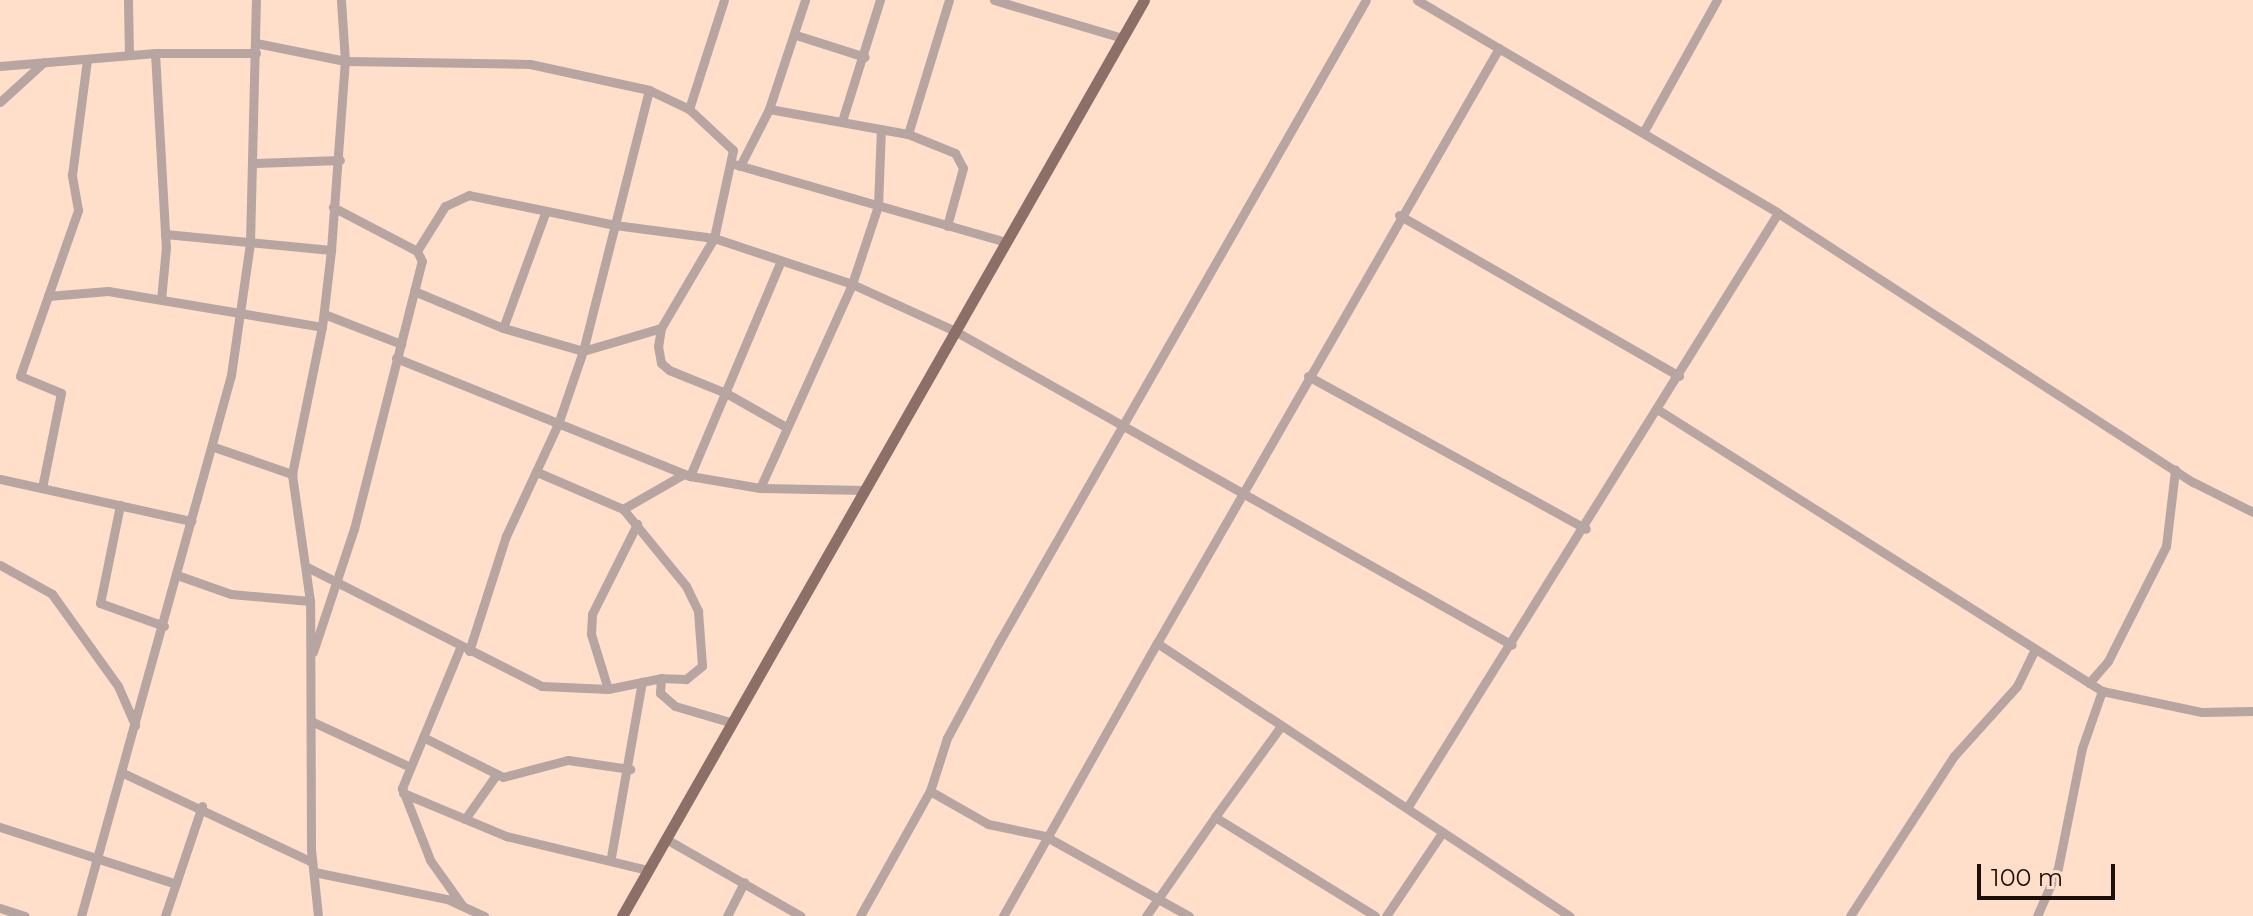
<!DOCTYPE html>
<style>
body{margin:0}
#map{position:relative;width:2253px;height:916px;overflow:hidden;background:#ffdeca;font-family:Montserrat,sans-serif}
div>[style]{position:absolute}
.minor>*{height:9px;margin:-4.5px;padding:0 4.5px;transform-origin:4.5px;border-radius:4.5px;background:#b6a5a0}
.major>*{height:11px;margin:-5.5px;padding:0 5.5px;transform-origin:5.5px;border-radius:5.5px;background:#8c6f67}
span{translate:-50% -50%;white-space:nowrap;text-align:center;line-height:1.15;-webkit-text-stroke:8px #ffdeca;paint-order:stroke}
.scale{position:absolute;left:1977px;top:864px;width:138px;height:36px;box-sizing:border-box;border:4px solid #1c110a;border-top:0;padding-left:10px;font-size:24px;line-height:28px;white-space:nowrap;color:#1c110a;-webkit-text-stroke:6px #ffdeca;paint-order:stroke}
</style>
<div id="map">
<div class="minor">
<div style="left:128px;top:0;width:55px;rotate:89deg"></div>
<div style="left:994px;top:0;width:134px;rotate:16.5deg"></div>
<div style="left:1417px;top:0;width:419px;rotate:30.5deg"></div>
<div style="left:1778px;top:213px;width:495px;rotate:33deg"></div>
<div style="left:2193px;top:482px;width:67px;rotate:26.6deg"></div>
<div style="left:796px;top:35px;width:72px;rotate:17.7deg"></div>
<div style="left:256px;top:43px;width:91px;rotate:11.4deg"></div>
<div style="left:345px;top:61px;width:185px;rotate:0.9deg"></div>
<div style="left:530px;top:64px;width:122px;rotate:12.3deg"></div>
<div style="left:649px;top:90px;width:44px;rotate:25.4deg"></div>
<div style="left:689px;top:109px;width:60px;rotate:43deg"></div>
<div style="left:733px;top:150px;width:90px;rotate:102.2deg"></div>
<div style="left:714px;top:238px;width:145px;rotate:18.4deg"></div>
<div style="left:852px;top:284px;width:113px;rotate:24.5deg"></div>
<div style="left:955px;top:331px;width:639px;rotate:29.41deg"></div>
<div style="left:1499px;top:48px;width:686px;rotate:119.89deg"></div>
<div style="left:1157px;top:643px;width:495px;rotate:33.5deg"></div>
<div style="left:155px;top:53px;width:194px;rotate:86.8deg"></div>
<div style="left:166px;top:247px;width:53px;rotate:95.4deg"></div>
<div style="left:0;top:66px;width:156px;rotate:-4.8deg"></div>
<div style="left:155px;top:53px;width:101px"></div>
<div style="left:0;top:102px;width:59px;rotate:-42.3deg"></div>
<div style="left:689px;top:109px;width:114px;rotate:-72.2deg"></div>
<div style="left:769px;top:109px;width:141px;rotate:10.2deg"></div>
<div style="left:908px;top:134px;width:51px;rotate:22deg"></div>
<div style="left:955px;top:153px;width:17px;rotate:62deg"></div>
<div style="left:963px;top:168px;width:60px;rotate:105.4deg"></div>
<div style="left:842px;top:121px;width:127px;rotate:-72.6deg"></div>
<div style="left:1644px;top:131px;width:150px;rotate:-60.9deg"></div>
<div style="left:908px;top:134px;width:140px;rotate:-73deg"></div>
<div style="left:255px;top:163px;width:85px;rotate:-2deg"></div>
<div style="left:734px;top:164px;width:283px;rotate:16deg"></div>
<div style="left:740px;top:166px;width:64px;rotate:-63deg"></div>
<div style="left:769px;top:109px;width:115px;rotate:-71.7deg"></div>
<div style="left:1399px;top:215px;width:323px;rotate:29.9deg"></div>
<div style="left:165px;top:234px;width:167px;rotate:5.5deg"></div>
<div style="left:414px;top:291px;width:96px;rotate:22.6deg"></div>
<div style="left:503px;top:328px;width:83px;rotate:16deg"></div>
<div style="left:583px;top:351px;width:81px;rotate:-16.4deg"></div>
<div style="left:661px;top:328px;width:104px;rotate:-59.5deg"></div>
<div style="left:714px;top:238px;width:100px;rotate:-172.5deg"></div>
<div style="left:615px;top:225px;width:149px;rotate:-168.4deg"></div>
<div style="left:469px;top:195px;width:26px;rotate:155deg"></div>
<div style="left:445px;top:206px;width:53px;rotate:121.9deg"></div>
<div style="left:48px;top:296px;width:60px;rotate:-4.8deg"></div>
<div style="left:108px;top:291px;width:217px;rotate:9.5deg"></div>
<div style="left:324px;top:314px;width:83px;rotate:21.3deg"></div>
<div style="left:503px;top:328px;width:122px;rotate:-69.9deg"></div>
<div style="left:661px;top:328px;width:18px;rotate:99deg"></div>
<div style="left:658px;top:346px;width:17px;rotate:80deg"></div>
<div style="left:661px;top:363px;width:11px;rotate:41deg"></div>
<div style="left:669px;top:370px;width:61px;rotate:22deg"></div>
<div style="left:726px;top:393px;width:69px;rotate:29.5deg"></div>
<div style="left:396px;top:358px;width:317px;rotate:21.9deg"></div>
<div style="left:690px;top:476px;width:71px;rotate:9.7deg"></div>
<div style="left:760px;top:488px;width:105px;rotate:1.1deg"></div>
<div style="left:1308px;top:376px;width:317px;rotate:28.8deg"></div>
<div style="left:1657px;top:409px;width:527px;rotate:32.36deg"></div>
<div style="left:2102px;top:691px;width:102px;rotate:11.9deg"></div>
<div style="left:2202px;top:712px;width:51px;rotate:-1.1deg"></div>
<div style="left:214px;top:447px;width:83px;rotate:19.1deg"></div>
<div style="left:537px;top:472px;width:94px;rotate:23.3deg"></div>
<div style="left:623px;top:509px;width:99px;rotate:50.7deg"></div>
<div style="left:686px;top:586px;width:28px;rotate:64deg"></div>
<div style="left:698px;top:611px;width:55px;rotate:85.8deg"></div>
<div style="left:702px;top:666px;width:21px;rotate:141deg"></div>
<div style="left:686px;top:679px;width:25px;rotate:-178deg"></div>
<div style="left:690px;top:476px;width:233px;rotate:-67.1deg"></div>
<div style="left:0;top:479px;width:196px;rotate:12.4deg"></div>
<div style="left:42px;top:488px;width:97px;rotate:-78.7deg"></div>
<div style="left:61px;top:393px;width:44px;rotate:-157.5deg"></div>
<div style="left:20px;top:376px;width:176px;rotate:-70.7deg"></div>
<div style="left:78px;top:210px;width:36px;rotate:-100deg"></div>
<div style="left:72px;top:175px;width:117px;rotate:-82.6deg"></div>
<div style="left:760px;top:488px;width:224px;rotate:-65.7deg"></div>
<div style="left:852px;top:284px;width:82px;rotate:-71.6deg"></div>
<div style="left:878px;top:206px;width:77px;rotate:-87.8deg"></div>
<div style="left:120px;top:505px;width:100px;rotate:101.5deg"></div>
<div style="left:100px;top:603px;width:68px;rotate:19.8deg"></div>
<div style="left:623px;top:509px;width:70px;rotate:-29.8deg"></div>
<div style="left:0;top:565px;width:60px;rotate:29.1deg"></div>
<div style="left:52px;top:594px;width:113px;rotate:54.3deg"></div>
<div style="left:118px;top:686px;width:43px;rotate:66.4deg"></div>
<div style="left:307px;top:567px;width:263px;rotate:26.9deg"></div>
<div style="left:542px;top:686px;width:66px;rotate:2.6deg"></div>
<div style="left:608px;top:689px;width:54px;rotate:-11.7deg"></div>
<div style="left:661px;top:678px;width:15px;rotate:94deg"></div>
<div style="left:660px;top:693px;width:20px;rotate:41deg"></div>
<div style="left:675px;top:706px;width:60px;rotate:16.3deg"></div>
<div style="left:177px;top:575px;width:57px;rotate:19.4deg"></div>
<div style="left:231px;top:594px;width:79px;rotate:5.1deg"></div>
<div style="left:460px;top:648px;width:152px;rotate:112.5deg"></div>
<div style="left:402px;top:788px;width:77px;rotate:68.7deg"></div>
<div style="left:430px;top:860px;width:55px;rotate:54.6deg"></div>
<div style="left:469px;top:651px;width:121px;rotate:-72.2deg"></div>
<div style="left:506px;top:536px;width:123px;rotate:-65.1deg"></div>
<div style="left:558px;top:424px;width:77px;rotate:-71.1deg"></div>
<div style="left:583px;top:351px;width:269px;rotate:-75.8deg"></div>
<div style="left:313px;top:652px;width:130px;rotate:-71.6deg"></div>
<div style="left:354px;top:529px;width:276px;rotate:-75.8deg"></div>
<div style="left:422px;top:261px;width:11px;rotate:-117deg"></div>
<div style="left:417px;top:251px;width:95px;rotate:-152.4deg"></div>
<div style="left:2089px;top:683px;width:29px;rotate:-49deg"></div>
<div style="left:2108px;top:661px;width:129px;rotate:-63.2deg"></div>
<div style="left:2166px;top:546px;width:77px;rotate:-83.2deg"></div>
<div style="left:608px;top:689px;width:58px;rotate:-107.2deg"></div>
<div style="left:591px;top:634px;width:20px;rotate:-87deg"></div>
<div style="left:592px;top:614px;width:101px;rotate:-63.4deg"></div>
<div style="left:311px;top:721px;width:109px;rotate:24.9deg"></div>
<div style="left:1281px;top:726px;width:112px;rotate:126deg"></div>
<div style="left:1215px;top:817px;width:188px;rotate:31.7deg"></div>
<div style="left:423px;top:737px;width:89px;rotate:26.6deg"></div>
<div style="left:503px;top:777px;width:67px;rotate:-14.7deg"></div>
<div style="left:568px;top:760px;width:63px;rotate:8.3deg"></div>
<div style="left:123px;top:773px;width:209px;rotate:25.2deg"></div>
<div style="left:930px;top:791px;width:67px;rotate:29.6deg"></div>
<div style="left:988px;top:824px;width:58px;rotate:11.9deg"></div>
<div style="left:1045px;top:836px;width:165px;rotate:29.1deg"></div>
<div style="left:403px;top:793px;width:112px;rotate:22.7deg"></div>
<div style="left:506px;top:836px;width:146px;rotate:13.5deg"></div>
<div style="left:1407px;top:808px;width:701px;rotate:-58.06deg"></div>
<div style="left:465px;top:819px;width:54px;rotate:-54.8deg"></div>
<div style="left:0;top:827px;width:185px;rotate:17.9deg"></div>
<div style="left:666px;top:839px;width:155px;rotate:29.7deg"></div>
<div style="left:611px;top:857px;width:178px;rotate:-80deg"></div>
<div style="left:314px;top:872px;width:136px;rotate:11.5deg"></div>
<div style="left:447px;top:899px;width:41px;rotate:24.7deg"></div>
<div style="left:0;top:908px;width:26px;rotate:18deg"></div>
<div style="left:81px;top:916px;width:561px;rotate:-74.5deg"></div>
<div style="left:231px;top:375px;width:133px;rotate:-81.8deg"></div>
<div style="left:250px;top:243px;width:243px;rotate:-88.6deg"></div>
<div style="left:165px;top:916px;width:116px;rotate:-71.4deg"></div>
<div style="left:318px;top:916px;width:67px;rotate:-96deg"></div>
<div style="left:311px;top:849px;width:248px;rotate:-90.2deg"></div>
<div style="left:310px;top:601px;width:128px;rotate:-98.1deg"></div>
<div style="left:292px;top:474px;width:150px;rotate:-78.5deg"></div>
<div style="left:322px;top:327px;width:78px;rotate:-83.3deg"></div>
<div style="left:331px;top:250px;width:190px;rotate:-85.8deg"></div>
<div style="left:345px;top:61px;width:61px;rotate:-93.8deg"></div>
<div style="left:727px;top:916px;width:38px;rotate:-63deg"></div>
<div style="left:860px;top:916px;width:143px;rotate:-60.8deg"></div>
<div style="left:930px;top:791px;width:56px;rotate:-72.2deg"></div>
<div style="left:947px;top:738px;width:109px;rotate:-61.6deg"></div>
<div style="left:999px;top:642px;width:739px;rotate:-60.25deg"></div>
<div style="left:1003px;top:916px;width:313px;rotate:-60.6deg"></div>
<div style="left:1146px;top:916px;width:121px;rotate:-55.1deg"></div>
<div style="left:1386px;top:916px;width:100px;rotate:-56deg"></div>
<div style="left:1850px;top:916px;width:191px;rotate:-57deg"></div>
<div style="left:1954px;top:756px;width:94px;rotate:-48deg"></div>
<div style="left:2017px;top:686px;width:39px;rotate:-64deg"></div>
<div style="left:2037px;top:916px;width:52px;rotate:-66.4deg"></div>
<div style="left:2058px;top:868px;width:122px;rotate:-78.7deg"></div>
<div style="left:2082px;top:748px;width:60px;rotate:-70.7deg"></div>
</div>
<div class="major">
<div style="left:622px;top:916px;width:1054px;rotate:-60.32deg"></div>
</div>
<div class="scale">100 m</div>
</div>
